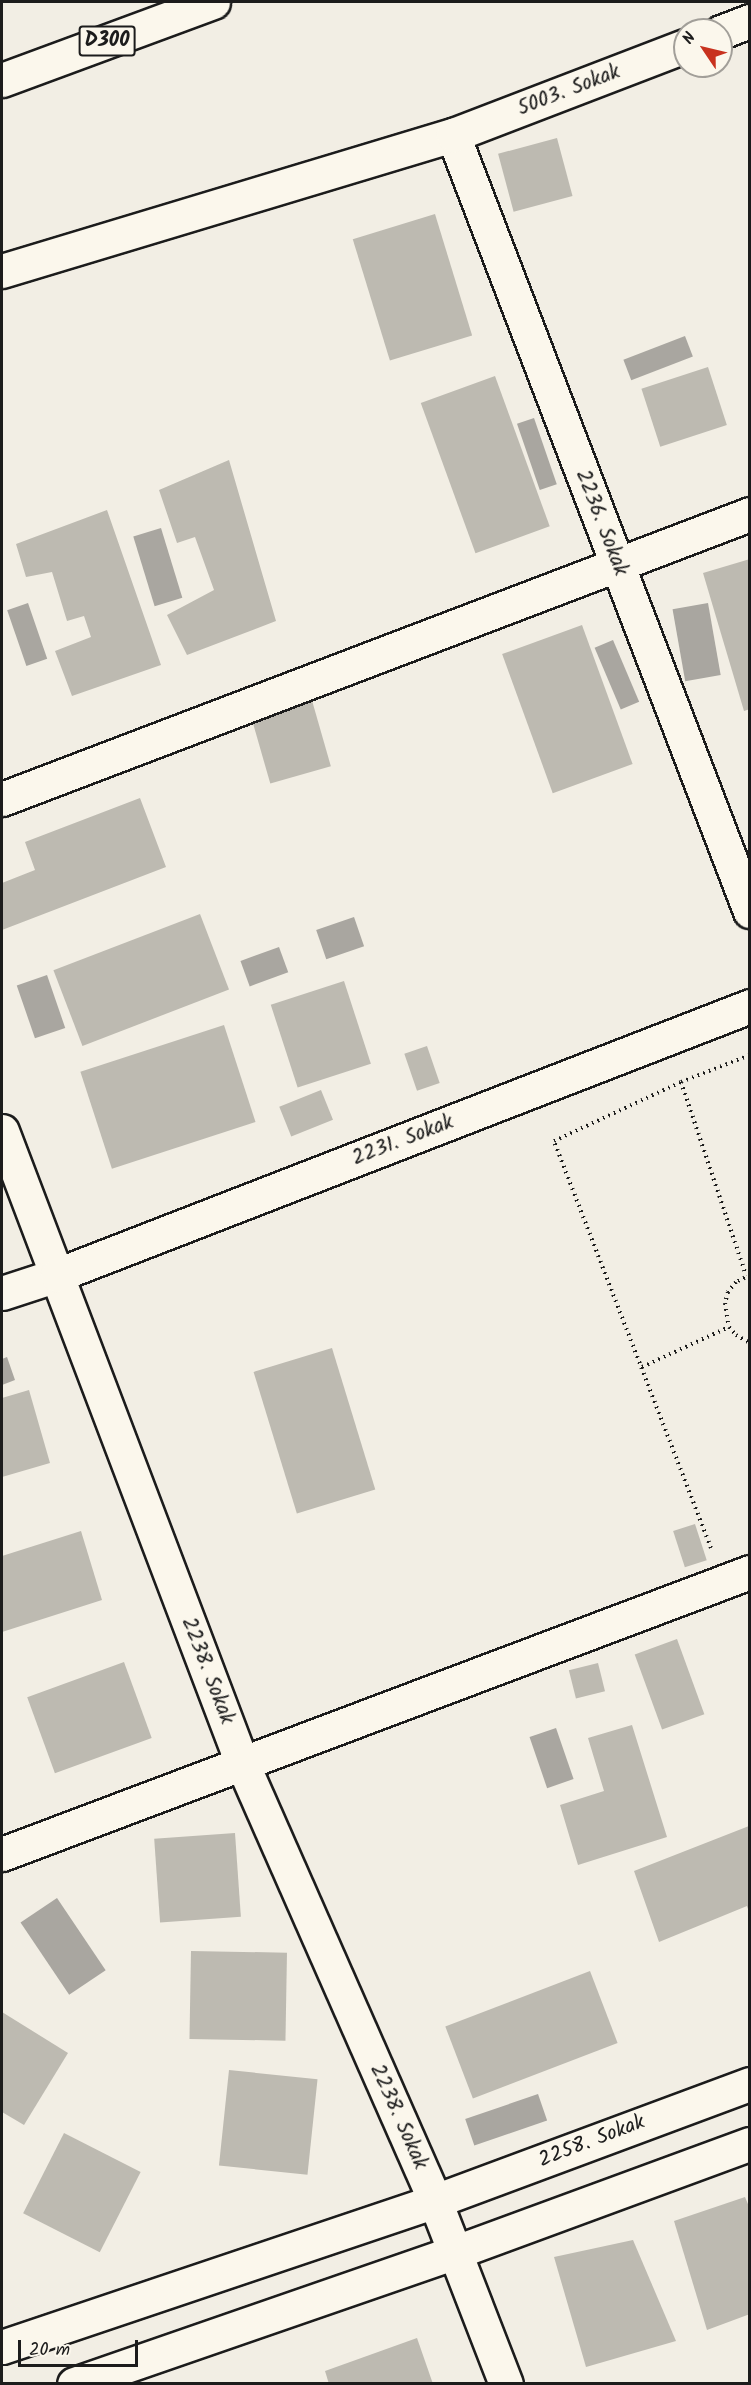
<!DOCTYPE html>
<style>
body{margin:0}
#map{position:relative;width:751px;height:2385px;overflow:hidden;background:#f2eee4;font-family:Kalam,sans-serif}
div>[style]{position:absolute}
.water>*{inset:0;background:#a9a6a0;transform-origin:0 0}
.building>*{inset:0;background:#bdbab1;transform-origin:0 0}
.path>*{height:4px;margin-top:-2px;transform-origin:0;background:repeating-linear-gradient(90deg,#1c1c1c 0 1.5px,transparent 0 6px)}
.roads{filter:drop-shadow(2px 0 #1c1c1c) drop-shadow(-2px 0 #1c1c1c) drop-shadow(0 2px #1c1c1c) drop-shadow(0 -2px #1c1c1c)}
.minor>*{height:33px;margin:-16.5px;padding:0 16.5px;transform-origin:16.5px;border-radius:16.5px;background:#fbf7ec}
.trunk>*{height:33px;margin:-16.5px;padding:0 16.5px;transform-origin:16.5px;border-radius:16.5px;background:#fbf7ec}
span{translate:-50% -50%;white-space:nowrap;text-align:center;line-height:1.15;-webkit-text-stroke:4.5px #fbf7ec;paint-order:stroke}
.shield-label span{padding:2px 4px;background:#fbf7ec;border:2px solid;border-radius:4px;-webkit-text-stroke-width:0}
.shield-label{font-size:20px;color:#1c1c1c;font-weight:700}
.street-label{font-size:21px;color:#1c1c1c}
.frame{position:absolute;inset:0;border:3px solid #1c1c1c;pointer-events:none}
.north{position:absolute;left:673px;top:18px;width:60px;height:60px;box-sizing:border-box;background:#fbf7ec;border:2px solid #a29f99;border-radius:50%;rotate:305deg;font-size:16px;font-weight:700;line-height:24px;text-align:center;color:#1c1c1c}
.north::after{content:'';display:block;margin:auto;width:21px;height:27px;background:#c8321e;clip-path:polygon(50% 0,100% 100%,50% 72%,0 100%)}
.scale{position:absolute;left:18px;top:2340px;width:120px;height:27px;box-sizing:border-box;border:3px solid #1c1c1c;border-top:0;padding-left:8px;font-size:18px;line-height:21px;white-space:nowrap;color:#1c1c1c;-webkit-text-stroke:4px #fbf7ec;paint-order:stroke}
</style>
<div id="map">
<div class="water">
<div style="left:685px;top:336px;width:22px;height:66px;rotate:69deg"></div>
<div style="left:534px;top:418px;width:70px;height:18px;rotate:71deg"></div>
<div style="left:161px;top:528px;width:73px;height:29px;rotate:73deg"></div>
<div style="left:28px;top:603px;width:59px;height:22px;rotate:71deg"></div>
<div style="left:708px;top:603px;width:73px;height:36px;rotate:80deg"></div>
<div style="left:613px;top:640px;width:67px;height:20px;rotate:67deg"></div>
<div style="left:354px;top:917px;width:31px;height:40px;rotate:71deg"></div>
<div style="left:279px;top:947px;width:27px;height:41px;rotate:70deg"></div>
<div style="left:47px;top:975px;width:56px;height:32px;rotate:71deg"></div>
<div style="clip-path:polygon(7px 1357px,15px 1380px,2px 1385px,2px 1359px)"></div>
<div style="left:556px;top:1728px;width:54px;height:28px;rotate:71deg"></div>
<div style="left:57px;top:1898px;width:87px;height:44px;rotate:56deg"></div>
<div style="left:538px;top:2094px;width:28px;height:77px;rotate:71deg"></div>
</div>
<div class="building">
<div style="left:557px;top:138px;width:60px;height:61px;rotate:75deg"></div>
<div style="left:435px;top:214px;width:127px;height:86px;rotate:73deg"></div>
<div style="left:708px;top:367px;width:61px;height:70px;rotate:72deg"></div>
<div style="left:495px;top:376px;width:160px;height:79px;rotate:70deg"></div>
<div style="clip-path:polygon(229px 460px,276px 621px,187px 655px,167px 615px,214px 590px,195px 537px,177px 543px,159px 490px)"></div>
<div style="clip-path:polygon(107px 510px,161px 665px,72px 696px,55px 651px,91px 637px,84px 616px,67px 621px,52px 572px,26px 577px,16px 544px)"></div>
<div style="clip-path:polygon(750px 559px,750px 709px,744px 711px,703px 573px)"></div>
<div style="left:582px;top:625px;width:148px;height:85px;rotate:70deg"></div>
<div style="left:311px;top:697px;width:72px;height:63px;rotate:74deg"></div>
<div style="clip-path:polygon(140px 798px,166px 867px,2px 930px,2px 883px,35px 870px,25px 842px)"></div>
<div style="left:200px;top:914px;width:81px;height:157px;rotate:69deg"></div>
<div style="left:344px;top:981px;width:87px;height:77px;rotate:72deg"></div>
<div style="left:224px;top:1025px;width:102px;height:151px;rotate:72deg"></div>
<div style="left:427px;top:1046px;width:39px;height:24px;rotate:71deg"></div>
<div style="left:321px;top:1090px;width:32px;height:45px;rotate:68deg"></div>
<div style="left:332px;top:1348px;width:148px;height:82px;rotate:73deg"></div>
<div style="clip-path:polygon(29px 1390px,50px 1463px,2px 1477px,2px 1398px)"></div>
<div style="left:695px;top:1524px;width:38px;height:23px;rotate:72deg"></div>
<div style="clip-path:polygon(81px 1531px,102px 1600px,2px 1632px,2px 1556px)"></div>
<div style="left:677px;top:1639px;width:80px;height:45px;rotate:70deg"></div>
<div style="left:124px;top:1662px;width:81px;height:103px;rotate:70deg"></div>
<div style="left:598px;top:1663px;width:29px;height:30px;rotate:76deg"></div>
<div style="clip-path:polygon(632px 1725px,667px 1837px,578px 1865px,560px 1805px,604px 1791px,588px 1738px)"></div>
<div style="clip-path:polygon(749px 1826px,749px 1912px,747px 1906px,659px 1942px,634px 1871px)"></div>
<div style="left:235px;top:1833px;width:84px;height:81px;rotate:86deg"></div>
<div style="left:191px;top:1951px;width:96px;height:88px;rotate:1deg"></div>
<div style="left:590px;top:1971px;width:77px;height:155px;rotate:69deg"></div>
<div style="clip-path:polygon(2px 2012px,68px 2053px,24px 2125px,2px 2112px)"></div>
<div style="left:229px;top:2070px;width:89px;height:96px;rotate:6deg"></div>
<div style="left:64px;top:2133px;width:86px;height:90px;rotate:27deg"></div>
<div style="clip-path:polygon(745px 2197px,750px 2209px,750px 2314px,707px 2330px,674px 2221px)"></div>
<div style="clip-path:polygon(633px 2240px,676px 2341px,586px 2367px,554px 2257px)"></div>
<div style="clip-path:polygon(417px 2338px,433px 2384px,329px 2384px,325px 2371px)"></div>
</div>
<div class="path">
<div style="left:681px;top:1082px;width:204px;rotate:71.4deg"></div>
<div style="left:750px;top:1275px;width:16px;rotate:153deg"></div>
<div style="left:736px;top:1282px;width:13px;rotate:129deg"></div>
<div style="left:728px;top:1292px;width:11px;rotate:105deg"></div>
<div style="left:725px;top:1303px;width:24px;rotate:81deg"></div>
<div style="left:729px;top:1327px;width:11px;rotate:49deg"></div>
<div style="left:736px;top:1335px;width:16px;rotate:30deg"></div>
<div style="left:642px;top:1367px;width:96px;rotate:-24.7deg"></div>
<div style="left:711px;top:1548px;width:436px;rotate:-111.1deg"></div>
<div style="left:554px;top:1141px;width:140px;rotate:-24.9deg"></div>
<div style="left:681px;top:1082px;width:74px;rotate:-21.4deg"></div>
</div>
<div class="roads">
<div class="minor">
<div style="left:721px;top:32px;width:31px;rotate:-21deg"></div>
<div style="left:453px;top:135px;width:831px;rotate:69.06deg"></div>
<div style="left:2px;top:271px;width:471px;rotate:-16.8deg"></div>
<div style="left:453px;top:135px;width:248px;rotate:-21deg"></div>
<div style="left:2px;top:799px;width:800px;rotate:-20.86deg"></div>
<div style="left:2px;top:1131px;width:676px;rotate:69.21deg"></div>
<div style="left:242px;top:1763px;width:479px;rotate:66.2deg"></div>
<div style="left:435px;top:2201px;width:196px;rotate:68.8deg"></div>
<div style="left:2px;top:1293px;width:58px;rotate:-18.1deg"></div>
<div style="left:57px;top:1275px;width:743px;rotate:-21.21deg"></div>
<div style="left:2px;top:1854px;width:799px;rotate:-20.66deg"></div>
<div style="left:2px;top:2347px;width:457px;rotate:-18.6deg"></div>
<div style="left:435px;top:2201px;width:336px;rotate:-20.4deg"></div>
<div style="left:74px;top:2384px;width:401px;rotate:-19.1deg"></div>
<div style="left:453px;top:2253px;width:316px;rotate:-20.2deg"></div>
</div>
<div class="trunk">
<div style="left:2px;top:80px;width:225px;rotate:-20.3deg"></div>
</div>
</div>
<div class="shield-label">
<span style="left:107px;top:41px">D300</span>
</div>
<div class="street-label">
<span style="left:569px;top:91px;rotate:-21deg">5003. Sokak</span>
<span style="left:601px;top:523px;rotate:69deg">2236. Sokak</span>
<span style="left:403px;top:1141px;rotate:-21deg">2231. Sokak</span>
<span style="left:207px;top:1671px;rotate:69deg">2238. Sokak</span>
<span style="left:398px;top:2117px;rotate:66deg">2238. Sokak</span>
<span style="left:592px;top:2142px;rotate:-21deg">2258. Sokak</span>
</div>
<div class="frame"></div>
<div class="north">N</div>
<div class="scale">20 m</div>
</div>
